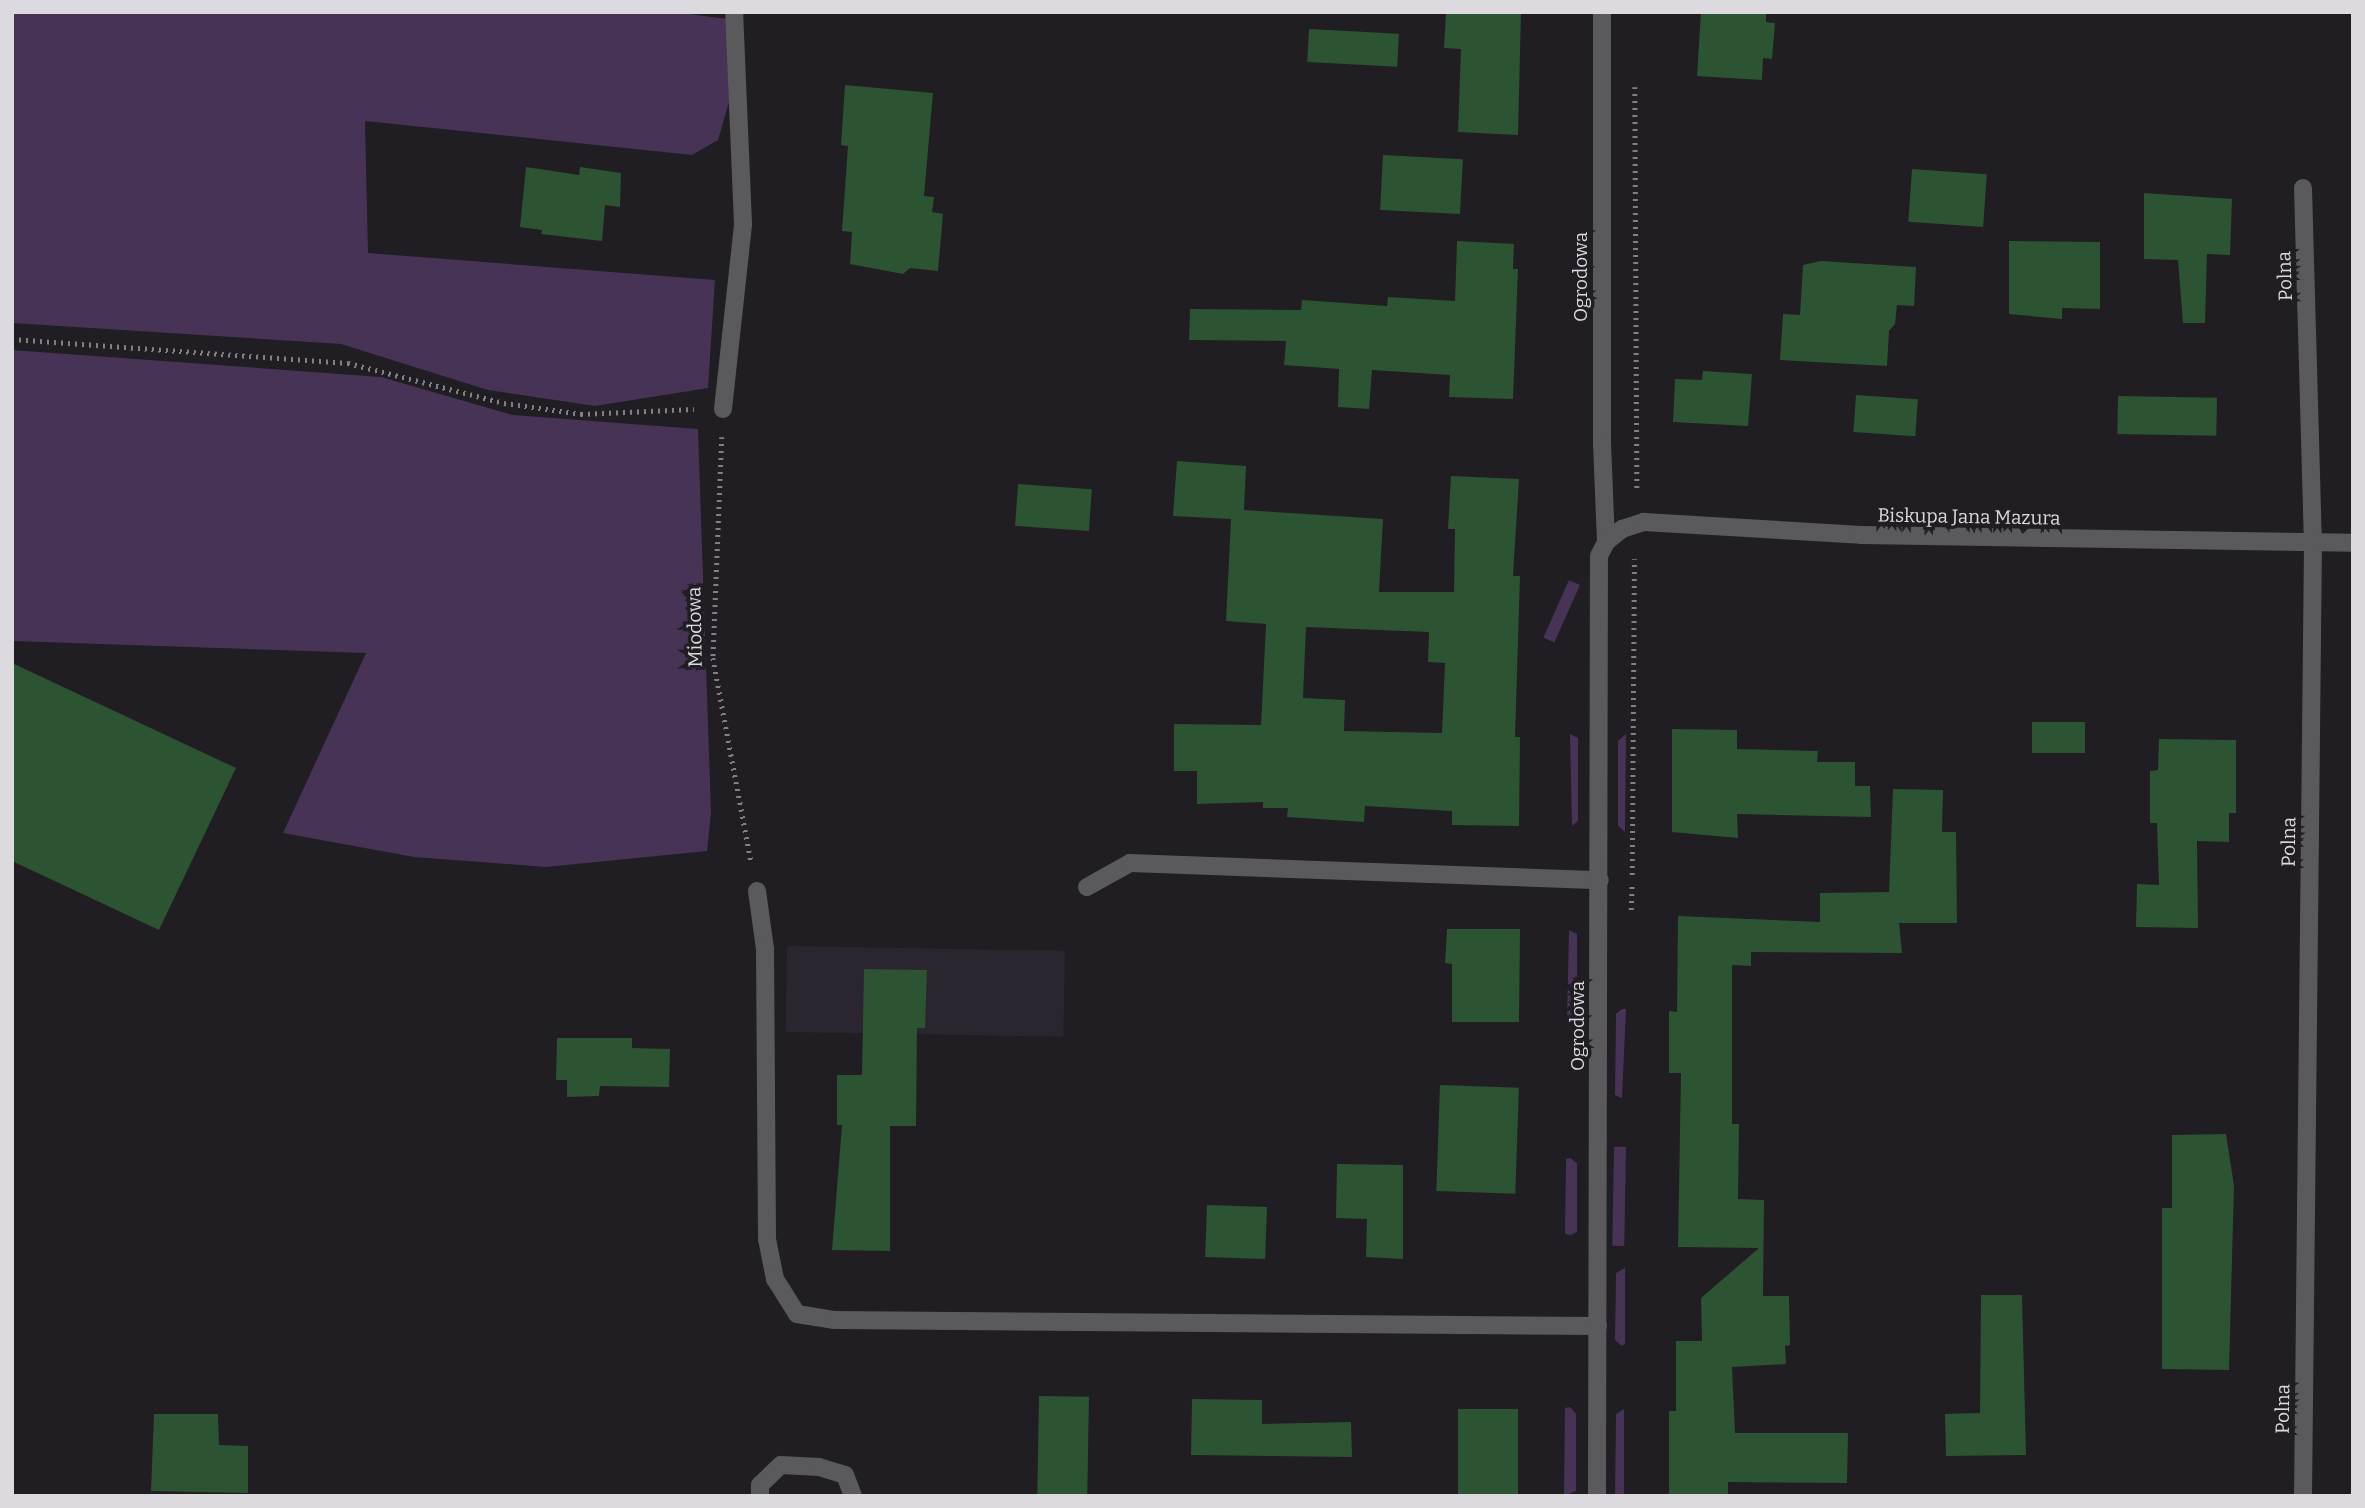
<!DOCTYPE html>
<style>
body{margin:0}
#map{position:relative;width:2365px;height:1508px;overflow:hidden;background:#201d23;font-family:Bitter,serif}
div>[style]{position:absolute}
.built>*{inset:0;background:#2b2530;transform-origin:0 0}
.green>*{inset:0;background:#463355;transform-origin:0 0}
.building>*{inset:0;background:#2c5332;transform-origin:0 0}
.path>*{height:4.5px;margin-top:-2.25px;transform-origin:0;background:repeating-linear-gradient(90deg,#838085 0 2px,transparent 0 7px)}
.service>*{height:18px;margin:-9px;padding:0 9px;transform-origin:9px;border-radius:9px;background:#5a595c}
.minor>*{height:18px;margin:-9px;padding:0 9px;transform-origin:9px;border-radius:9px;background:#5a595c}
.tertiary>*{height:18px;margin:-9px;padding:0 9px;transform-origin:9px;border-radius:9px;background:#5a595c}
span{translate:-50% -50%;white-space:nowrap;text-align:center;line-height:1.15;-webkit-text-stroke:7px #201d23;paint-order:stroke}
.street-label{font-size:19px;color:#dcdade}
.frame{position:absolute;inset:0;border:14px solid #dcdade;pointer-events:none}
</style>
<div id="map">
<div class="built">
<div style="left:787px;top:946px;width:278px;height:86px;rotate:1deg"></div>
</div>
<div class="green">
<div style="clip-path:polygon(12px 12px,675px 12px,727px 19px,729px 102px,718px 140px,692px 155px,365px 121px,368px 253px,715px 280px,708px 388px,595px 406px,488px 390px,341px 344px,12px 323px)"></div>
<div style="clip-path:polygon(12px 350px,381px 377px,513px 415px,698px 429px,711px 813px,707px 851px,546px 867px,414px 857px,283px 833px,366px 653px,12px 641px)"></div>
<div style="left:1569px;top:580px;width:12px;height:63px;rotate:24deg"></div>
<div style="clip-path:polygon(1570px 734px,1578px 738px,1578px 821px,1572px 826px)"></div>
<div style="clip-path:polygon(1626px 734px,1625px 832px,1618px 826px,1618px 741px)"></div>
<div style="clip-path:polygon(1569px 930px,1577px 934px,1577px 1016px,1567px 1022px)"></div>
<div style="clip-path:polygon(1622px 1009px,1626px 1009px,1622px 1098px,1615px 1095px,1616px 1014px)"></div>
<div style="left:1626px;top:1147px;width:99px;height:12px;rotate:91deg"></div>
<div style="clip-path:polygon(1570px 1158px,1577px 1163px,1577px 1232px,1571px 1235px,1565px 1234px,1566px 1159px)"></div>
<div style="clip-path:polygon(1625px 1268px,1625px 1344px,1622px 1346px,1615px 1340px,1616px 1273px)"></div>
<div style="clip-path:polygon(1570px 1407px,1576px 1414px,1576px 1491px,1564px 1496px,1565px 1408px)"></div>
<div style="clip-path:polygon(1624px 1409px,1624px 1496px,1615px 1496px,1616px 1414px)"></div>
</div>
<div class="building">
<div style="clip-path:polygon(1446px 12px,1521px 12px,1518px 135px,1458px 132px,1461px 49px,1444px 48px)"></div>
<div style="clip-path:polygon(1701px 12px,1766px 12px,1766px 22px,1775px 23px,1772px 59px,1763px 58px,1762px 80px,1697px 76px)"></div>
<div style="left:1309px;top:29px;width:90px;height:33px;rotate:3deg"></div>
<div style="clip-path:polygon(845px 85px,933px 93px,924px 196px,934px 197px,932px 212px,943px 214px,938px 271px,910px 268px,903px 274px,850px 264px,852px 232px,842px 231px,848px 146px,841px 145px)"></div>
<div style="left:1383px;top:155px;width:80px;height:55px;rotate:3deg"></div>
<div style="clip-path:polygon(526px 167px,579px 175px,580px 167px,621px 173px,620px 207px,605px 205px,602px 241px,541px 234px,542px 230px,520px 227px)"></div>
<div style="left:1912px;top:169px;width:75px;height:53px;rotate:4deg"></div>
<div style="clip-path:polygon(2144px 193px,2232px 199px,2230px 255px,2207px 254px,2205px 323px,2183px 323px,2178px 260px,2144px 259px)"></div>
<div style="clip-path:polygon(1457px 241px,1514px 244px,1513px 269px,1518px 269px,1513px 399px,1449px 397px,1450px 375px,1372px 370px,1369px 409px,1338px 407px,1339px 369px,1284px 365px,1286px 341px,1189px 340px,1190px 309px,1301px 310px,1302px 300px,1387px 306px,1388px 297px,1455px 301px)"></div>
<div style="clip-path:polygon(2009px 241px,2100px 242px,2100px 309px,2062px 308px,2062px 319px,2009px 314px)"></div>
<div style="clip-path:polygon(1821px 261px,1916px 267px,1914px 306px,1897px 305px,1895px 324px,1889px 331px,1887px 366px,1780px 360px,1783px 314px,1800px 315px,1803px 265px)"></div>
<div style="clip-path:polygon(1703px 371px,1752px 374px,1748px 426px,1673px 422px,1675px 379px,1702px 380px)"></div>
<div style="left:1856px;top:395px;width:62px;height:37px;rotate:4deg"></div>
<div style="left:2118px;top:396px;width:99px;height:38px;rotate:1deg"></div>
<div style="clip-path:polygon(evenodd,1177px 461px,1246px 466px,1244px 510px,1383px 519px,1379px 592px,1454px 592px,1455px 529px,1448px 529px,1451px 476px,1519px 479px,1513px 576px,1520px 576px,1515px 737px,1520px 737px,1519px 826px,1452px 825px,1452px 811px,1365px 806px,1364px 822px,1287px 817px,1288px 808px,1263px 808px,1263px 802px,1197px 804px,1197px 771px,1174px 771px,1174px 724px,1261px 725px,1266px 624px,1226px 621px,1231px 519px,1173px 516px,1177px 461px,1306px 627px,1429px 632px,1428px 662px,1445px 663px,1442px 733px,1344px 731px,1345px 700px,1303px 698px,1306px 627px)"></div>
<div style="left:1018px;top:484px;width:74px;height:42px;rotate:4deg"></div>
<div style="clip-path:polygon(12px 663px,236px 768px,159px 930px,12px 861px)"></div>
<div style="left:2032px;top:722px;width:53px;height:31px"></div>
<div style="clip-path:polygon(1672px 729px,1737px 730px,1737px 749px,1818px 751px,1817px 762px,1855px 762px,1855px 786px,1870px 786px,1871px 817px,1737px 814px,1738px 838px,1672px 832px)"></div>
<div style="clip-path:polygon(2159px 739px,2236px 740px,2236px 813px,2229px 813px,2229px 842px,2197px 841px,2198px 928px,2136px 927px,2137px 884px,2159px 885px,2157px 823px,2150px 823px,2150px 771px,2158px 770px)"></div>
<div style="clip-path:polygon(1893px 789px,1943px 790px,1942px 832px,1956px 832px,1957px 923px,1899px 923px,1902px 953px,1751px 952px,1751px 966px,1732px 965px,1732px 1124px,1739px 1124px,1738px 1199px,1764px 1200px,1763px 1296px,1789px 1296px,1790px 1345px,1785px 1346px,1786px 1364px,1732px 1367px,1735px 1433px,1848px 1433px,1847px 1483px,1728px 1482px,1728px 1496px,1669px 1496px,1669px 1411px,1676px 1411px,1676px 1341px,1702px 1341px,1701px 1298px,1759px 1248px,1678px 1247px,1681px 1073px,1669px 1073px,1669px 1011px,1677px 1012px,1678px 916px,1820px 922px,1820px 893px,1889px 892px)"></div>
<div style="clip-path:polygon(1447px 929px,1520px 929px,1519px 1022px,1452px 1022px,1452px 964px,1445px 963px)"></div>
<div style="clip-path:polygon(864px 969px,927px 970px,925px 1028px,917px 1028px,916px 1126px,890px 1126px,890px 1251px,832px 1250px,842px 1125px,837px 1125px,837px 1075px,862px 1075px)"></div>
<div style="clip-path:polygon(557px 1038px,632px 1038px,632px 1048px,670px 1049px,669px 1087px,600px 1086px,599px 1096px,567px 1097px,567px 1080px,556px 1080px)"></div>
<div style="left:1440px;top:1085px;width:79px;height:106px;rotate:2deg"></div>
<div style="clip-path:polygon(2226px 1134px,2234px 1186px,2229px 1370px,2162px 1369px,2162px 1208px,2172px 1208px,2172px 1135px)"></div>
<div style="clip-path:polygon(1337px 1164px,1403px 1165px,1403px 1259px,1366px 1257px,1367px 1219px,1336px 1218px)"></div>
<div style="left:1207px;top:1205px;width:60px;height:52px;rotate:2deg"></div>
<div style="clip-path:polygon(1981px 1295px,2022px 1295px,2026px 1455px,1946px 1456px,1945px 1414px,1980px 1413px)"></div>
<div style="left:1039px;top:1396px;width:50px;height:100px;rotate:1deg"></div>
<div style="clip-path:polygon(1192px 1399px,1262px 1400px,1262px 1424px,1351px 1422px,1352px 1457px,1191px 1455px)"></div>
<div style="left:1458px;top:1409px;width:60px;height:87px"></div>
<div style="clip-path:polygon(154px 1414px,218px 1414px,219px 1445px,248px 1446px,248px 1493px,151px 1491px)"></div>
</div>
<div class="path">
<div style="left:1635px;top:87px;width:401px;rotate:89.7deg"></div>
<div style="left:12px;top:339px;width:337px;rotate:4.1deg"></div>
<div style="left:348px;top:363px;width:161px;rotate:14.4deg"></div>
<div style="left:504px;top:403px;width:78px;rotate:8.1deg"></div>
<div style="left:581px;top:414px;width:113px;rotate:-2.5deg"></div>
<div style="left:722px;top:437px;width:221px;rotate:92.3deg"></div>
<div style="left:713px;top:658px;width:208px;rotate:79.4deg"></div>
<div style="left:1632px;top:875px;width:316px;rotate:-89.6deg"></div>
<div style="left:1631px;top:910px;width:26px;rotate:-88deg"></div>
</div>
<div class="service">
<div style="left:1087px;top:887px;width:49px;rotate:-29.2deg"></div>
<div style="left:1130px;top:863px;width:470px;rotate:2.1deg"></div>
<div style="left:757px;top:891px;width:59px;rotate:82.1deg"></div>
<div style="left:765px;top:949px;width:290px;rotate:89.6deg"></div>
<div style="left:767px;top:1239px;width:41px;rotate:78.7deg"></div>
<div style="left:775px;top:1279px;width:41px;rotate:57.8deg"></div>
<div style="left:797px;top:1314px;width:37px;rotate:9deg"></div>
<div style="left:834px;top:1320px;width:764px;rotate:0.45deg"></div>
<div style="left:760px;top:1496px;width:11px;rotate:-90deg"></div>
<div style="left:760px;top:1485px;width:29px;rotate:-44deg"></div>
<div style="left:781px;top:1465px;width:38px;rotate:3deg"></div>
<div style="left:819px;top:1467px;width:27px;rotate:17deg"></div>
<div style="left:845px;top:1475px;width:22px;rotate:69deg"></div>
</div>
<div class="minor">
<div style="left:1602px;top:12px;width:431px;rotate:90deg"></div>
<div style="left:1602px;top:443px;width:99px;rotate:87.7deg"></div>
<div style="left:2303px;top:188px;width:355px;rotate:88.4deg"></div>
<div style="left:2313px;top:543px;width:953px;rotate:90.6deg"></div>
<div style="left:723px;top:409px;width:186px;rotate:-83.8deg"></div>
<div style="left:743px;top:224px;width:212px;rotate:-92.4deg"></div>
</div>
<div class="tertiary">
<div style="left:1597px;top:1496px;width:940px;rotate:-89.88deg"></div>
<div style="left:1599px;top:556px;width:16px;rotate:-63deg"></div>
<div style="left:1606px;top:542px;width:21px;rotate:-39deg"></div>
<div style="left:1622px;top:529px;width:23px;rotate:-18deg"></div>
<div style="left:1644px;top:522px;width:217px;rotate:3.4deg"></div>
<div style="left:1861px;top:535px;width:492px;rotate:0.9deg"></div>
</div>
<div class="street-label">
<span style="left:2285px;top:276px;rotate:-92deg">Polna</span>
<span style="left:1581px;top:277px;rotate:-90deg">Ogrodowa</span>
<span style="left:1969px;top:517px;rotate:1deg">Biskupa Jana Mazura</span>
<span style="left:695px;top:627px;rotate:-91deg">Miodowa</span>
<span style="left:2289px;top:842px;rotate:-89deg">Polna</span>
<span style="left:1578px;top:1026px;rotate:-90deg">Ogrodowa</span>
<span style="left:2283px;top:1409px;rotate:-89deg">Polna</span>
</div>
<div class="frame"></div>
</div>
